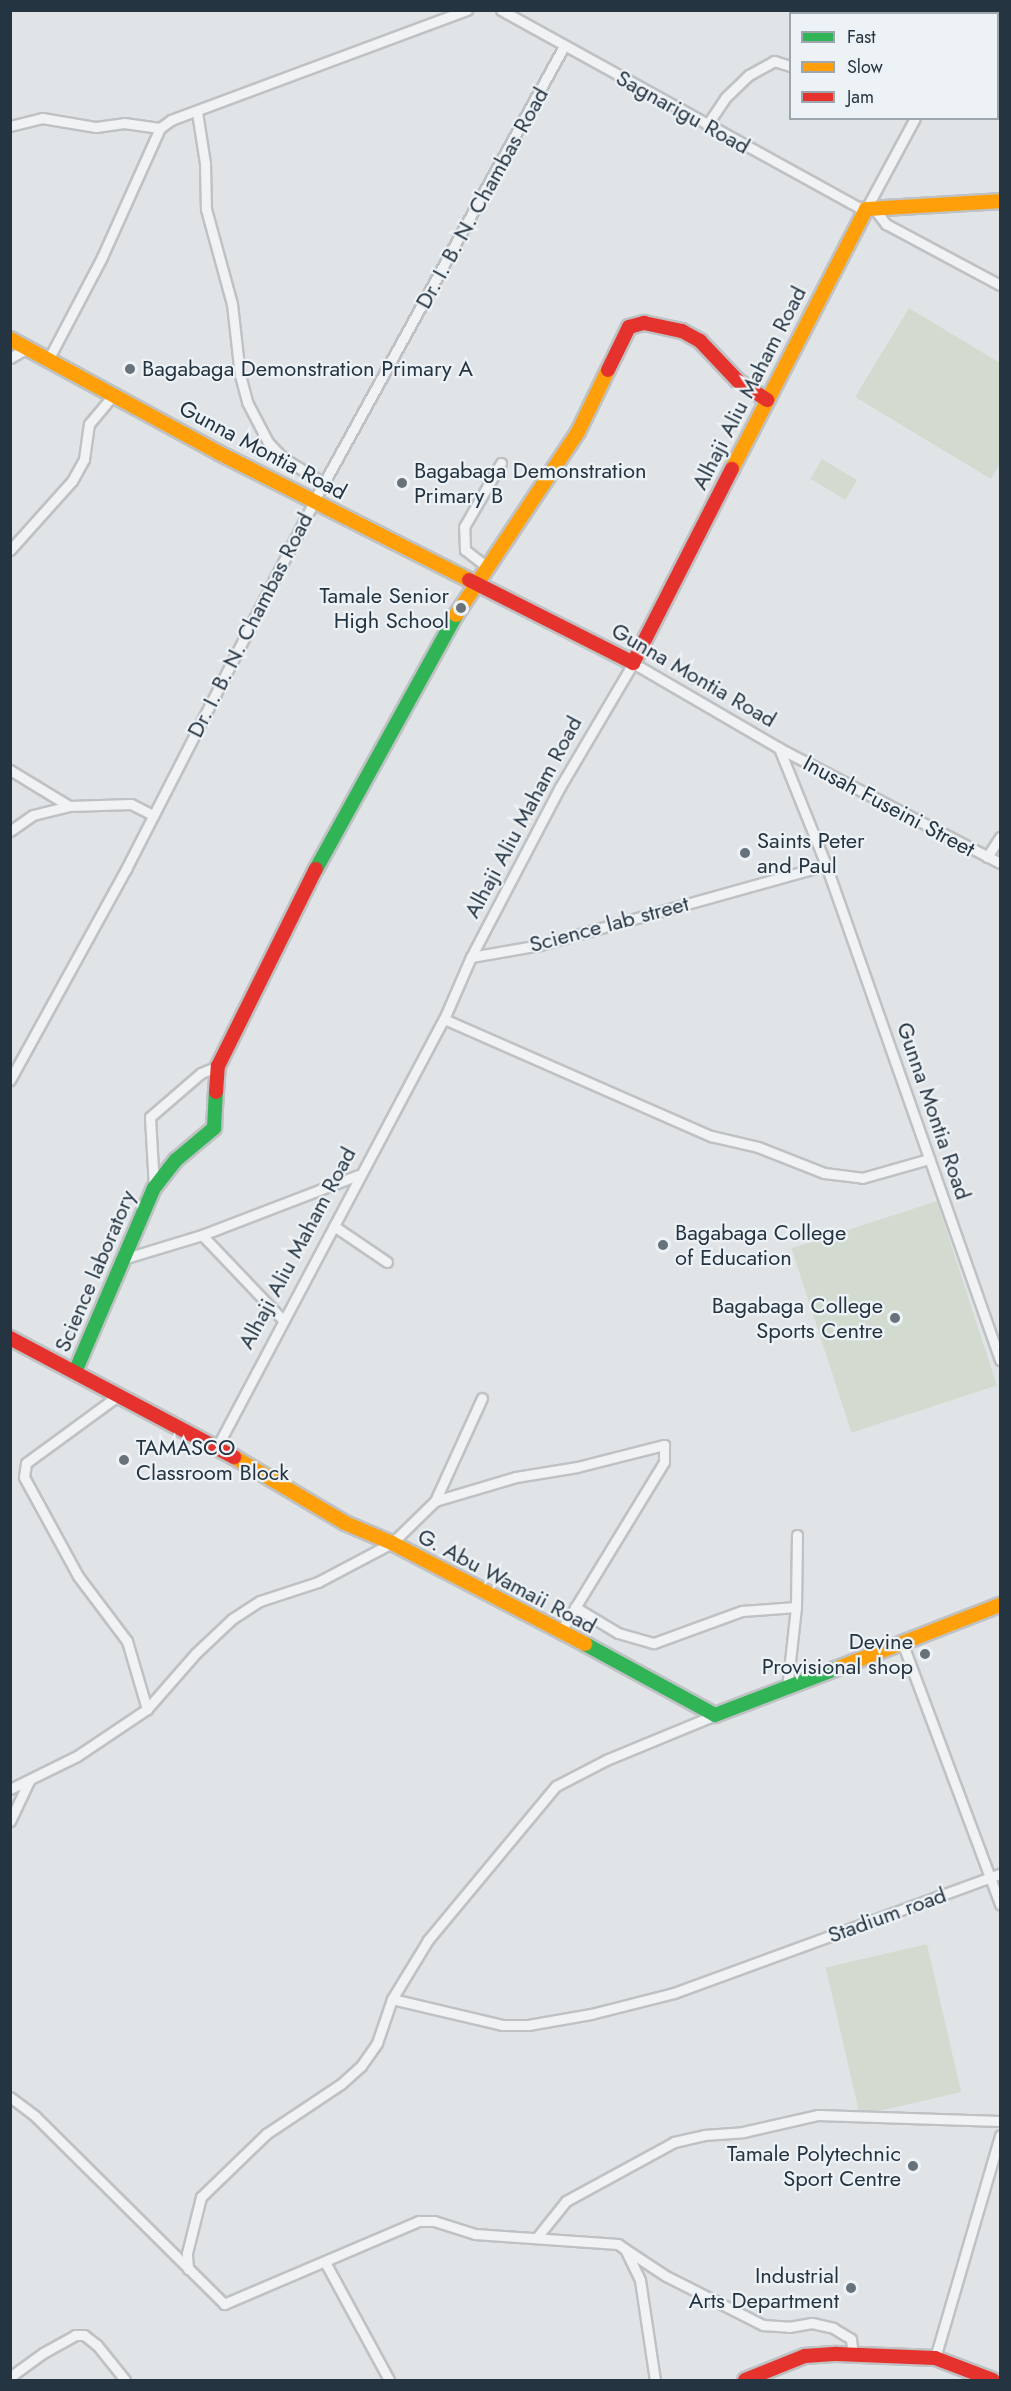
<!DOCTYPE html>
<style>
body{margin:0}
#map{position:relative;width:1011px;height:2391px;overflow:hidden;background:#e1e4e6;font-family:Jost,sans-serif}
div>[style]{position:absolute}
.green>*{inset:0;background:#d3dbd0;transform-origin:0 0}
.roads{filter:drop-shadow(2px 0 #bfc2c4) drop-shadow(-2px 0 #bfc2c4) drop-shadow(0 2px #bfc2c4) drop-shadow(0 -2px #bfc2c4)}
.street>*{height:9px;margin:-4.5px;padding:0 4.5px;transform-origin:4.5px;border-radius:4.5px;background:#f0f2f3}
.fast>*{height:14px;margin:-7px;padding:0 7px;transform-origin:7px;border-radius:7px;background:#30b455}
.slow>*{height:14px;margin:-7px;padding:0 7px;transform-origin:7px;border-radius:7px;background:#ff9f0a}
.jam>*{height:14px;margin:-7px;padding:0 7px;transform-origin:7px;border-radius:7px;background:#e5322d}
.dots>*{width:16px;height:16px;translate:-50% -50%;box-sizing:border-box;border:3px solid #edf2f6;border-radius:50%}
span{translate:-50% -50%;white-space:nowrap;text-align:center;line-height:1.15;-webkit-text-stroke:4.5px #edf2f6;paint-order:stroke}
.street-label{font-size:22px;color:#253441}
.poi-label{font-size:22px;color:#253441}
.left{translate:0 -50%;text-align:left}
.right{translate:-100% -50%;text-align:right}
.frame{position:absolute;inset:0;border:12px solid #253441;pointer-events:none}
.legend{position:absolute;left:789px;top:12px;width:210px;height:108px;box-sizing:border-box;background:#edf2f6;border:2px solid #9da6ae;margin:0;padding:8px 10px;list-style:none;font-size:18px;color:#253441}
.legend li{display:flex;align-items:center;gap:12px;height:30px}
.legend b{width:30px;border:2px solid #9da6ae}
</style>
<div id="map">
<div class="green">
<div style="clip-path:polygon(909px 308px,1000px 363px,1000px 464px,991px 479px,855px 397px)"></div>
<div style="left:822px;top:459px;width:41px;height:23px;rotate:31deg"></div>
<div style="left:937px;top:1201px;width:194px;height:153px;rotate:72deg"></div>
<div style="left:927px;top:1944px;width:152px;height:104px;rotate:77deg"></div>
</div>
<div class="roads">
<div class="street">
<div style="left:501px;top:10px;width:408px;rotate:28.9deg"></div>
<div style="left:858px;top:207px;width:8px;rotate:14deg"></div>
<div style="left:866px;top:209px;width:103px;rotate:-61.7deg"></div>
<div style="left:960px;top:14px;width:4px;rotate:-76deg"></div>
<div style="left:976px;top:14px;width:6px;rotate:-39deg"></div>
<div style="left:197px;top:112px;width:52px;rotate:81.1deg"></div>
<div style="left:205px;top:163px;width:46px;rotate:88.8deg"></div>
<div style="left:206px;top:209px;width:98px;rotate:74.7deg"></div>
<div style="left:232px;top:304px;width:71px;rotate:83.6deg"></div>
<div style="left:240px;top:375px;width:28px;rotate:75deg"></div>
<div style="left:247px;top:402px;width:45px;rotate:62.3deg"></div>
<div style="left:268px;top:442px;width:22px;rotate:47deg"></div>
<div style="left:283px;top:458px;width:48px;rotate:31.4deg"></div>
<div style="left:707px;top:125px;width:32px;rotate:-56deg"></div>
<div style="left:725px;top:98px;width:33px;rotate:-44deg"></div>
<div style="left:749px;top:75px;width:29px;rotate:-29deg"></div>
<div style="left:774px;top:61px;width:17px;rotate:17deg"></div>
<div style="left:10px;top:126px;width:33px;rotate:-14deg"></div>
<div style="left:42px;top:118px;width:55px;rotate:9.5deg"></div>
<div style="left:96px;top:127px;width:28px;rotate:-8deg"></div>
<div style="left:124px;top:123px;width:36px;rotate:8deg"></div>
<div style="left:875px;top:210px;width:18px;rotate:52deg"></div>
<div style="left:886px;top:224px;width:129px;rotate:28.2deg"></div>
<div style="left:10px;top:358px;width:20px;rotate:-30deg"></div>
<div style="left:48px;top:360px;width:116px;rotate:-62.3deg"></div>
<div style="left:102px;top:257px;width:141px;rotate:-65.8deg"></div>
<div style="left:160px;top:128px;width:14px;rotate:-36deg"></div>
<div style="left:171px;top:120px;width:316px;rotate:-20.4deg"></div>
<div style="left:10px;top:550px;width:93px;rotate:-48.1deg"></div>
<div style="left:72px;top:481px;width:25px;rotate:-61deg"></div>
<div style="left:84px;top:459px;width:35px;rotate:-82deg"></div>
<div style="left:89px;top:424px;width:39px;rotate:-50deg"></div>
<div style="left:487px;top:567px;width:28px;rotate:-142deg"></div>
<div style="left:465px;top:550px;width:23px;rotate:-92deg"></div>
<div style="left:464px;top:527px;width:74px;rotate:-60deg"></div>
<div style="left:779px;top:748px;width:126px;rotate:68.1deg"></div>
<div style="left:826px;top:865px;width:525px;rotate:70.63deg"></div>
<div style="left:10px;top:770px;width:69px;rotate:31.4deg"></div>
<div style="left:69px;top:806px;width:62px;rotate:-1.8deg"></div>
<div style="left:131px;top:804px;width:25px;rotate:27deg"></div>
<div style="left:10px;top:831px;width:28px;rotate:-35deg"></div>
<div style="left:33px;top:815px;width:37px;rotate:-14deg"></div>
<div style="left:987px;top:857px;width:24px;rotate:-57deg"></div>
<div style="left:471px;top:957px;width:70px;rotate:-9.9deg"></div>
<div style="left:540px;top:945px;width:297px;rotate:-15.6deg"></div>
<div style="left:444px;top:1019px;width:292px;rotate:23.7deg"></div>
<div style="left:711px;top:1136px;width:48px;rotate:13.2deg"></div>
<div style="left:758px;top:1147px;width:71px;rotate:21.5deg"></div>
<div style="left:824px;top:1173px;width:38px;rotate:7deg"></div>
<div style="left:862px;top:1178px;width:70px;rotate:-15.8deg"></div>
<div style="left:10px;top:1080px;width:241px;rotate:-61.2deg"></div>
<div style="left:126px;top:869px;width:413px;rotate:-62.9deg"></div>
<div style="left:314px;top:501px;width:519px;rotate:-61.21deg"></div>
<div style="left:154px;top:1187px;width:70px;rotate:-93.3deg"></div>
<div style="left:150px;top:1117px;width:67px;rotate:-40.8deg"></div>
<div style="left:201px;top:1073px;width:18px;rotate:-22deg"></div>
<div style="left:334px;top:1226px;width:64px;rotate:34.2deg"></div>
<div style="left:202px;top:1235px;width:116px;rotate:46.4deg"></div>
<div style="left:123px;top:1259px;width:83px;rotate:-16.9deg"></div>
<div style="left:202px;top:1235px;width:167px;rotate:-21deg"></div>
<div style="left:119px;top:1395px;width:115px;rotate:143.8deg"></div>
<div style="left:26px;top:1463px;width:14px;rotate:98deg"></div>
<div style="left:24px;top:1477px;width:113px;rotate:61.4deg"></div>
<div style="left:78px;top:1576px;width:81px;rotate:53deg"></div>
<div style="left:127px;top:1641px;width:71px;rotate:73.6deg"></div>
<div style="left:217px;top:1447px;width:484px;rotate:-62.1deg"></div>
<div style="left:444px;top:1019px;width:68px;rotate:-66.5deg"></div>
<div style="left:471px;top:957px;width:192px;rotate:-62.4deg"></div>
<div style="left:560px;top:787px;width:144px;rotate:-59.5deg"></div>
<div style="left:633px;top:663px;width:169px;rotate:30.2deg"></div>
<div style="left:779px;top:748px;width:249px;rotate:27.5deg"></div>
<div style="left:435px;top:1501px;width:84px;rotate:-16.5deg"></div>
<div style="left:516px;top:1477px;width:62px;rotate:-9.3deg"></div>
<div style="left:577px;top:1467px;width:90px;rotate:-14.2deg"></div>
<div style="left:664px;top:1445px;width:17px;rotate:90deg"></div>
<div style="left:664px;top:1462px;width:198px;rotate:121.4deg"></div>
<div style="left:575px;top:1607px;width:50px;rotate:31.2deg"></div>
<div style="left:618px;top:1633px;width:37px;rotate:16deg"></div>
<div style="left:654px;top:1643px;width:94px;rotate:-20deg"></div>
<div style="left:742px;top:1611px;width:54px;rotate:-4.2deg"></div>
<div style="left:796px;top:1607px;width:81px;rotate:96.3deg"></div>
<div style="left:796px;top:1607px;width:72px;rotate:-89.2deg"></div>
<div style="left:902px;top:1642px;width:280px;rotate:69.5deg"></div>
<div style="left:10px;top:1789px;width:75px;rotate:-26.2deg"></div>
<div style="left:77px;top:1756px;width:84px;rotate:-33.9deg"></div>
<div style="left:147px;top:1709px;width:74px;rotate:-48.8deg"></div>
<div style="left:196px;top:1653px;width:50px;rotate:-43.4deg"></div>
<div style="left:232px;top:1619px;width:33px;rotate:-33deg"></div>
<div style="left:260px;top:1601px;width:61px;rotate:-18.1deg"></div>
<div style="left:318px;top:1582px;width:84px;rotate:-27.8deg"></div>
<div style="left:392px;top:1543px;width:60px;rotate:-44.3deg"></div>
<div style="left:435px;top:1501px;width:113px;rotate:-65.5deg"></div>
<div style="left:10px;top:1821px;width:44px;rotate:-64.6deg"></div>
<div style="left:392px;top:1999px;width:113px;rotate:13.3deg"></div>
<div style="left:502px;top:2025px;width:26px"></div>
<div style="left:528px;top:2025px;width:64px;rotate:-9.9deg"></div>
<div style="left:591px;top:2014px;width:86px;rotate:-14.2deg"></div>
<div style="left:674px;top:1993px;width:347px;rotate:-20.1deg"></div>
<div style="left:10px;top:2097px;width:31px;rotate:37deg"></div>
<div style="left:35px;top:2116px;width:267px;rotate:44.8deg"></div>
<div style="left:224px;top:2304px;width:212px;rotate:-23.1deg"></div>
<div style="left:419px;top:2221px;width:15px"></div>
<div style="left:434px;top:2221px;width:43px;rotate:17.6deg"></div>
<div style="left:475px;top:2234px;width:143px;rotate:4deg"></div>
<div style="left:618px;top:2244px;width:9px;rotate:36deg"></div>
<div style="left:625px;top:2249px;width:34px;rotate:64deg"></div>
<div style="left:640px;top:2280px;width:101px;rotate:81.5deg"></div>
<div style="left:538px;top:2236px;width:45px;rotate:-51.3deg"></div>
<div style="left:566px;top:2201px;width:123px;rotate:-28.6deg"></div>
<div style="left:674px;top:2142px;width:31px;rotate:-13deg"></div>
<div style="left:704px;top:2135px;width:39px;rotate:-4deg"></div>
<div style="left:743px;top:2132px;width:77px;rotate:-12.8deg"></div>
<div style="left:818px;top:2115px;width:182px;rotate:1.9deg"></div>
<div style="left:625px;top:2249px;width:49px;rotate:33.4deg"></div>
<div style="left:666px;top:2276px;width:109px;rotate:26.8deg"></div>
<div style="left:763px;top:2325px;width:26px;rotate:4deg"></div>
<div style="left:789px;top:2327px;width:23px;rotate:-10deg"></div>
<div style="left:812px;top:2323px;width:22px;rotate:13deg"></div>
<div style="left:833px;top:2328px;width:21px;rotate:31deg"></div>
<div style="left:851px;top:2339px;width:16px;rotate:83deg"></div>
<div style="left:325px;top:2262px;width:134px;rotate:61.5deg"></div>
<div style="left:188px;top:2269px;width:16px;rotate:-94deg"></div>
<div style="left:187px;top:2253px;width:58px;rotate:-76deg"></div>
<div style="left:201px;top:2197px;width:91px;rotate:-44.1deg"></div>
<div style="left:266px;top:2134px;width:90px;rotate:-33.7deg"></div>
<div style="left:341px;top:2084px;width:27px;rotate:-42deg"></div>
<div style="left:361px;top:2066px;width:28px;rotate:-55deg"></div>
<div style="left:377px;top:2043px;width:46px;rotate:-71.2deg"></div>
<div style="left:392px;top:1999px;width:69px;rotate:-58.6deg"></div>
<div style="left:428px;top:1940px;width:200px;rotate:-50.3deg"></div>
<div style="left:556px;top:1786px;width:56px;rotate:-27.5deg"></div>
<div style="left:606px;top:1760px;width:118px;rotate:-22.4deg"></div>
<div style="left:935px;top:2358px;width:232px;rotate:-73.7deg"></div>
<div style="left:10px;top:2377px;width:41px;rotate:-36deg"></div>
<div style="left:43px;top:2353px;width:37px;rotate:-29deg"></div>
<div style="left:75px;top:2335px;width:9px"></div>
<div style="left:84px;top:2335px;width:16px;rotate:38deg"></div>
<div style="left:97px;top:2345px;width:45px;rotate:51.3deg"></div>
</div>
<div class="fast">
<div style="left:316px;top:869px;width:290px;rotate:-61.1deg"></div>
<div style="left:75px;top:1372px;width:200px;rotate:-66.8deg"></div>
<div style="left:154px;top:1188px;width:36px;rotate:-52deg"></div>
<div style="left:176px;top:1160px;width:50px;rotate:-40.1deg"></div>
<div style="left:214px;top:1128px;width:36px;rotate:-87deg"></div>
<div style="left:585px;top:1644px;width:148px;rotate:28.6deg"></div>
<div style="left:715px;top:1715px;width:132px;rotate:-20.9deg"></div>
</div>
<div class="slow">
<div style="left:10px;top:339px;width:238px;rotate:28.6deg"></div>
<div style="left:219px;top:453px;width:280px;rotate:26.9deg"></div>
<div style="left:732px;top:469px;width:292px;rotate:-62.7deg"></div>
<div style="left:866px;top:209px;width:134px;rotate:-3.4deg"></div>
<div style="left:456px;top:615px;width:220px;rotate:-56.3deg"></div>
<div style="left:578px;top:432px;width:69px;rotate:-64.2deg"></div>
<div style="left:234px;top:1457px;width:129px;rotate:30.7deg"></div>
<div style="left:345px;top:1523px;width:51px;rotate:23.1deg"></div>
<div style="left:392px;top:1543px;width:218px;rotate:27.6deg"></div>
<div style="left:838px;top:1668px;width:174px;rotate:-21.3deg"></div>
</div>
<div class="jam">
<div style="left:608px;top:370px;width:48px;rotate:-64deg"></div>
<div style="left:629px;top:327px;width:16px;rotate:-15deg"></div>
<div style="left:644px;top:323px;width:39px;rotate:12deg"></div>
<div style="left:682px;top:331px;width:21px;rotate:29deg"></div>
<div style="left:700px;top:341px;width:55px;rotate:46.5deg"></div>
<div style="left:738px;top:381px;width:35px;rotate:33deg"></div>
<div style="left:469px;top:580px;width:184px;rotate:26.8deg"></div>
<div style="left:633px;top:663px;width:218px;rotate:-63deg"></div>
<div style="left:216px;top:1092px;width:26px;rotate:-86deg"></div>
<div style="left:218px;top:1066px;width:220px;rotate:-63.6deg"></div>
<div style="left:10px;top:1338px;width:254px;rotate:28deg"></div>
<div style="left:745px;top:2380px;width:65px;rotate:-21.8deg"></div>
<div style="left:805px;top:2356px;width:32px;rotate:-4deg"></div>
<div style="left:837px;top:2354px;width:98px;rotate:2.3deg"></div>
<div style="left:935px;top:2358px;width:62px;rotate:20.8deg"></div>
</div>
</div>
<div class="dots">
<div style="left:130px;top:369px;background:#67727b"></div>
<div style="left:402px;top:483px;background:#67727b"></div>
<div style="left:461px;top:608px;background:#67727b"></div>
<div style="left:745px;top:853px;background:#67727b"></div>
<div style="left:663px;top:1245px;background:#67727b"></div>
<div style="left:895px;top:1318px;background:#67727b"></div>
<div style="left:124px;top:1460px;background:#67727b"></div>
<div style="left:925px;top:1654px;background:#67727b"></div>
<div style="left:913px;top:2166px;background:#67727b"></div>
<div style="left:851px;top:2288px;background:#67727b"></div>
</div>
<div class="street-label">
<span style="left:683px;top:112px;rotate:29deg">Sagnarigu Road</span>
<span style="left:482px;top:198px;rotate:-61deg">Dr. I. B. N. Chambas Road</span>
<span style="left:749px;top:388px;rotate:-63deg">Alhaji Aliu Maham Road</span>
<span style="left:263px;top:450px;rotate:28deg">Gunna Montia Road</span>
<span style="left:250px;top:625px;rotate:-63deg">Dr. I. B. N. Chambas Road</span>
<span style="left:694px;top:675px;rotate:30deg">Gunna Montia Road</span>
<span style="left:889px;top:806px;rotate:28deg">Inusah Fuseini Street</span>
<span style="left:523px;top:817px;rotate:-62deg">Alhaji Aliu Maham Road</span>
<span style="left:609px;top:924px;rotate:-15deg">Science lab street</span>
<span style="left:934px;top:1111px;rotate:71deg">Gunna Montia Road</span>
<span style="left:297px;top:1248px;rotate:-62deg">Alhaji Aliu Maham Road</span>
<span style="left:95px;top:1271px;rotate:-67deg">Science laboratory</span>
<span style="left:507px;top:1581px;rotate:28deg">G. Abu Wamaii Road</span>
<span style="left:887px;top:1915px;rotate:-20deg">Stadium road</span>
</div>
<div class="poi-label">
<span class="left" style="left:142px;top:369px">Bagabaga Demonstration Primary A</span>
<span class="left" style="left:414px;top:483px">Bagabaga Demonstration<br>Primary B</span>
<span class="right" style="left:449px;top:608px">Tamale Senior<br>High School</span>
<span class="left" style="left:757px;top:853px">Saints Peter<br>and Paul</span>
<span class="left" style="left:675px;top:1245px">Bagabaga College<br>of Education</span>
<span class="right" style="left:883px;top:1318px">Bagabaga College<br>Sports Centre</span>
<span class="left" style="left:136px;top:1460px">TAMASCO<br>Classroom Block</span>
<span class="right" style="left:913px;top:1654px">Devine<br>Provisional shop</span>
<span class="right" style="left:901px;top:2166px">Tamale Polytechnic<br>Sport Centre</span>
<span class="right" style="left:839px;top:2288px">Industrial<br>Arts Department</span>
</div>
<div class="frame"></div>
<ul class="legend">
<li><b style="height:8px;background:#30b455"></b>Fast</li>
<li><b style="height:8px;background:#ff9f0a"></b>Slow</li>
<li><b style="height:8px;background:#e5322d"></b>Jam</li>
</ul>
</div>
